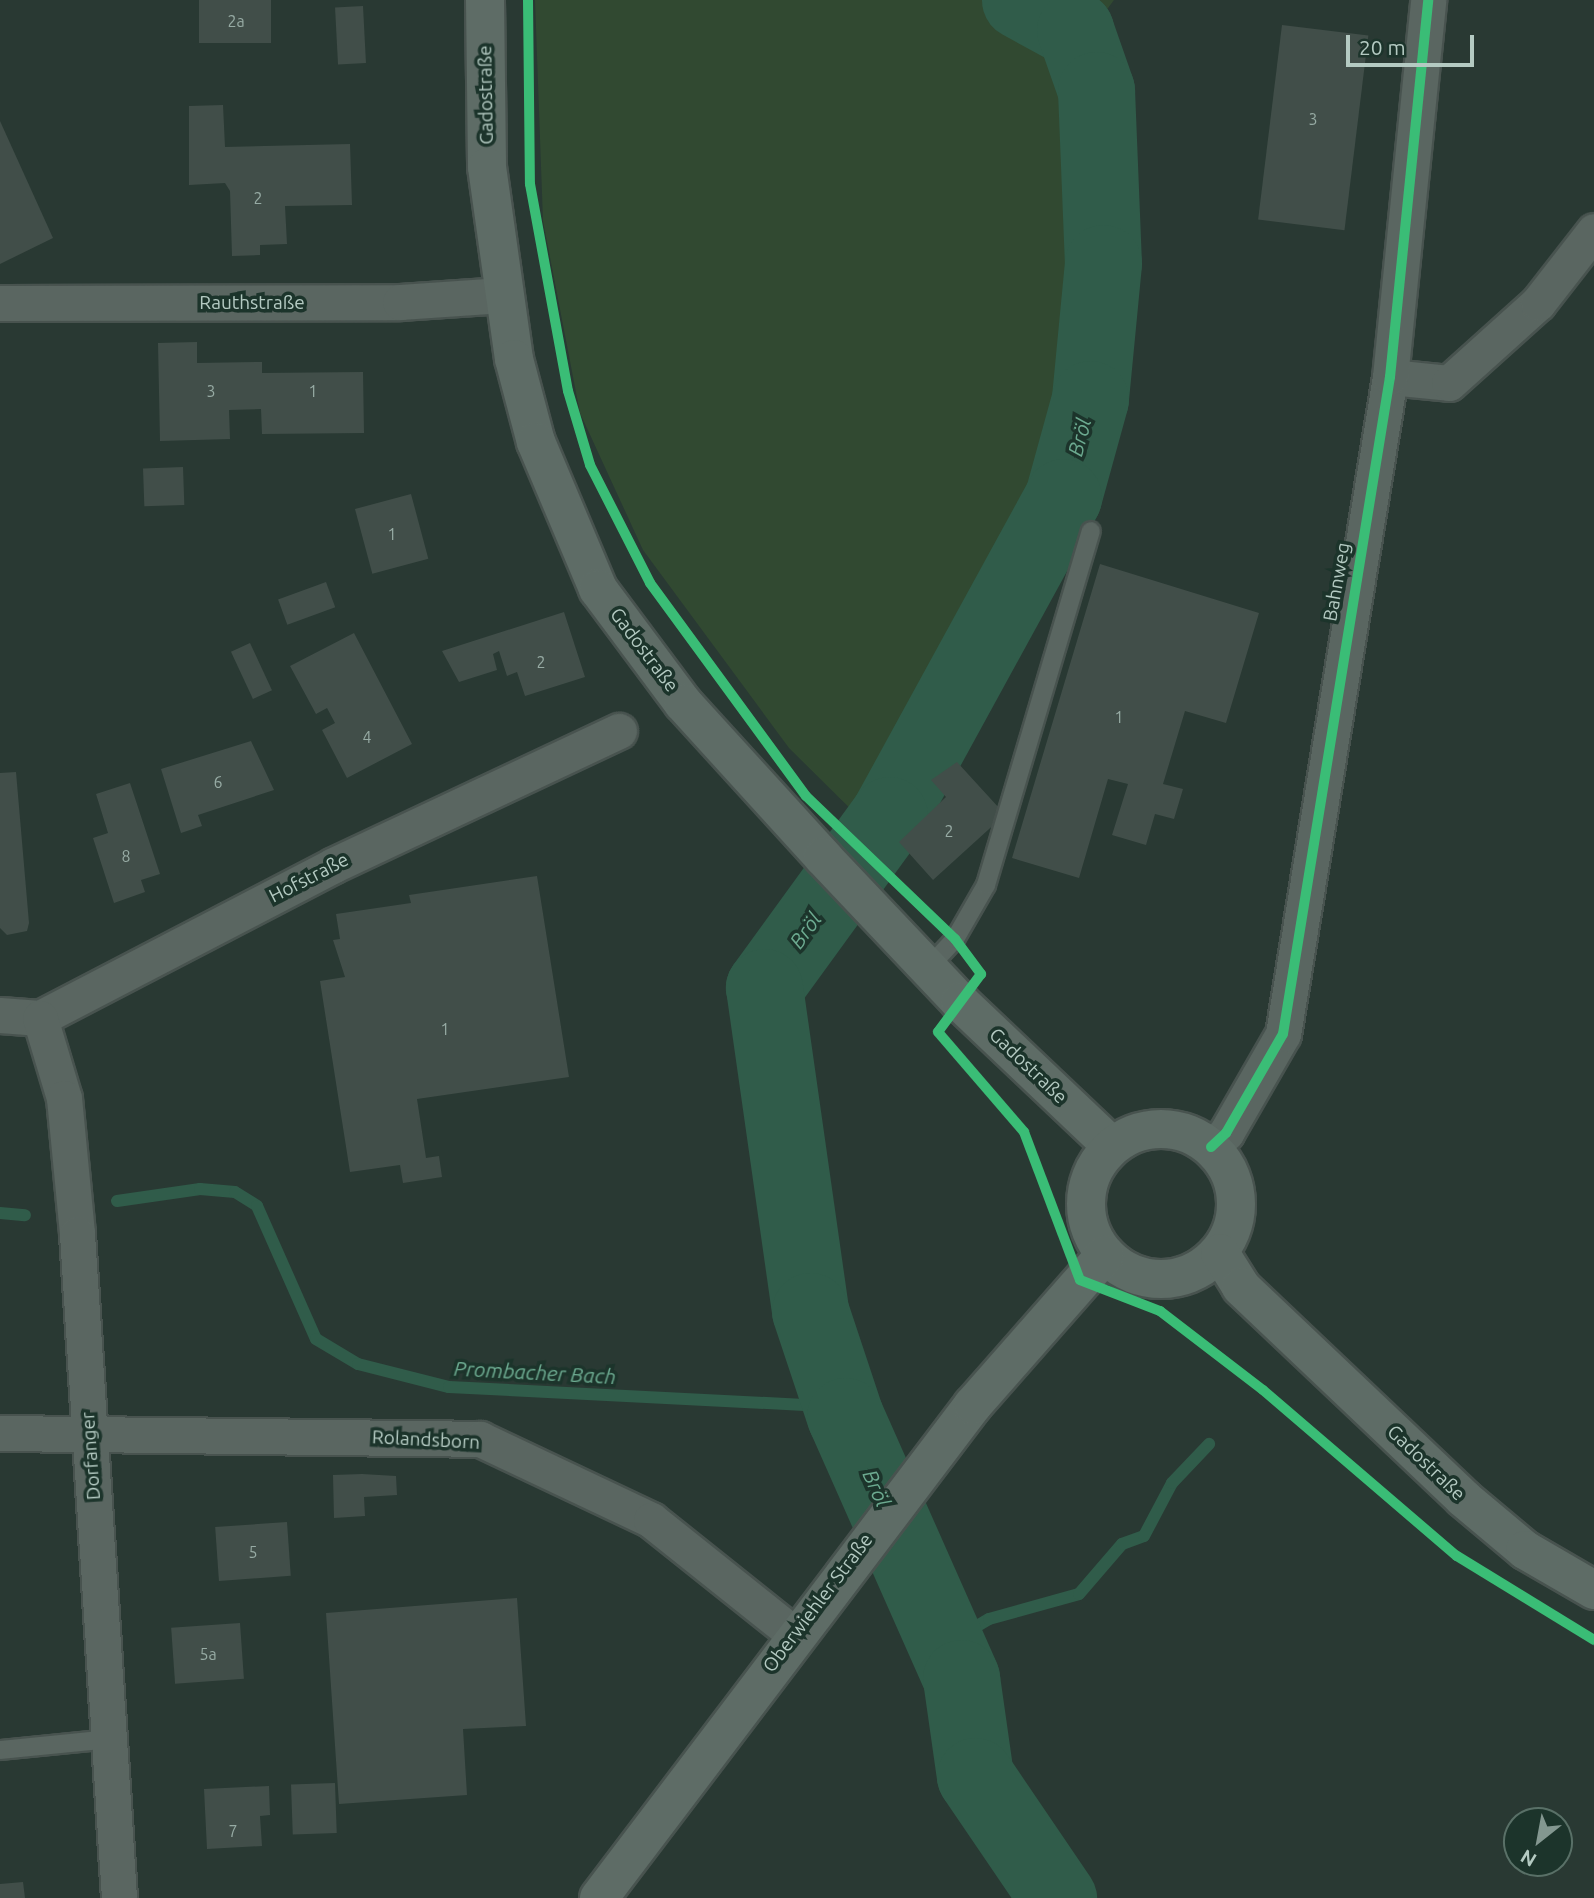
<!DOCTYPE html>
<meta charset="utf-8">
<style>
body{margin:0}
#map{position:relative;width:1594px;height:1898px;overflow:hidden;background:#293933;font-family:Ubuntu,sans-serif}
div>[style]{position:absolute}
.green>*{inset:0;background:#314931}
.stream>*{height:12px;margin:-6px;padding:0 6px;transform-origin:6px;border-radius:6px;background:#305c4a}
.river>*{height:77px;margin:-38.5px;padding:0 38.5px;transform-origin:38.5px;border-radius:38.5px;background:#305c4a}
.building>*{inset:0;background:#414e49;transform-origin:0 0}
.roads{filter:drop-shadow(2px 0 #48534f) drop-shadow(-2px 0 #48534f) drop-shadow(0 2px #48534f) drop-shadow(0 -2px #48534f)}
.lane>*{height:18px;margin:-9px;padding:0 9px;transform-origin:9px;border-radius:9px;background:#5a6661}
.street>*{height:35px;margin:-17.5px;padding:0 17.5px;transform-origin:17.5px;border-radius:17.5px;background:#5a6661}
.secondary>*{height:38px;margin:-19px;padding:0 19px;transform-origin:19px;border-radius:19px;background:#5e6c66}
.secondary>.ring{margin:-19px;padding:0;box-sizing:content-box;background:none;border:38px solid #5e6c66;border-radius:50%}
.cycleway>*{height:10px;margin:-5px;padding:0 5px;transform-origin:5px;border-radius:5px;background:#3abd76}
span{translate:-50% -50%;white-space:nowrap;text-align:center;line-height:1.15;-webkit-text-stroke:7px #1c342b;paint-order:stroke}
.number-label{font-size:16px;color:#97aba4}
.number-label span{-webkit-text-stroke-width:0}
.street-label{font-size:19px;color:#b4cac2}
.water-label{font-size:21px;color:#6caa90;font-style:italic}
.north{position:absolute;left:1503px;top:1807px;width:70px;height:70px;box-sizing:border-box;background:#1c342b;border:2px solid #597067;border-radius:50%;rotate:211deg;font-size:19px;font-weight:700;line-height:28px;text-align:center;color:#b4cac2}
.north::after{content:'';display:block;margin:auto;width:24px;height:32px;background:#839790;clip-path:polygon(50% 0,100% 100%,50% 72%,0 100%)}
.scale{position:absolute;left:1346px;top:35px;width:128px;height:32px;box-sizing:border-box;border:4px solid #b4cac2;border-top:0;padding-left:9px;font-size:21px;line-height:24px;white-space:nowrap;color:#b4cac2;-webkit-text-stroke:5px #1c342b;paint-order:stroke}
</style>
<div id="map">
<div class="green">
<div style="clip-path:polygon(535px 0,1114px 0,1097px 23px,1079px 478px,889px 847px,789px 748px,643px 550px,580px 413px,543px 221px)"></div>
</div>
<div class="stream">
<div style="left:117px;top:1201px;width:84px;rotate:-8.2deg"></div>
<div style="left:200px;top:1189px;width:35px;rotate:5deg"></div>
<div style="left:235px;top:1192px;width:26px;rotate:32deg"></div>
<div style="left:257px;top:1206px;width:145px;rotate:66.1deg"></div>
<div style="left:316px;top:1339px;width:49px;rotate:30.8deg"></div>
<div style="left:358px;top:1364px;width:94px;rotate:14.2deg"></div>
<div style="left:449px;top:1387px;width:394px;rotate:2.9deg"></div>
<div style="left:0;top:1213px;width:25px;rotate:5deg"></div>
<div style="left:945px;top:1645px;width:51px;rotate:-30.6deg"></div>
<div style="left:989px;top:1619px;width:93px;rotate:-15.5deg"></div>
<div style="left:1079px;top:1594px;width:66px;rotate:-49.3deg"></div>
<div style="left:1122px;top:1544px;width:23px;rotate:-20deg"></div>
<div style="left:1144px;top:1536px;width:60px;rotate:-62.2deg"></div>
<div style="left:1172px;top:1483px;width:54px;rotate:-46.5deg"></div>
</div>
<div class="river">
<div style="left:1020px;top:0;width:63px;rotate:28.6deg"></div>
<div style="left:1075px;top:30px;width:64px;rotate:70.7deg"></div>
<div style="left:1096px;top:90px;width:173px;rotate:87.7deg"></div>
<div style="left:1103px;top:263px;width:137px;rotate:95.5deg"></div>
<div style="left:1090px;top:399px;width:102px;rotate:105.4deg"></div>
<div style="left:1063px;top:497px;width:362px;rotate:118.7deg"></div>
<div style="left:889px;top:815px;width:213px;rotate:126deg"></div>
<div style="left:764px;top:987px;width:327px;rotate:81.9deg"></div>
<div style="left:810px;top:1311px;width:111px;rotate:71.6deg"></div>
<div style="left:845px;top:1416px;width:287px;rotate:66.1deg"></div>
<div style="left:961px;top:1678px;width:99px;rotate:81.9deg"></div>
<div style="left:975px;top:1776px;width:148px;rotate:55.8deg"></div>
</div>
<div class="building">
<div style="left:199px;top:0;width:72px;height:43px"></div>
<div style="left:363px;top:6px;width:57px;height:28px;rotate:87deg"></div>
<div style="left:1282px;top:25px;width:87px;height:196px;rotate:7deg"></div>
<div style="clip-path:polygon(223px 105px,225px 147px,350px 144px,352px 205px,285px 206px,287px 244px,260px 245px,260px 255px,232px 256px,230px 191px,225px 183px,189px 185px,189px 106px)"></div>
<div style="clip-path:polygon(0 121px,53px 238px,0 264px)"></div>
<div style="clip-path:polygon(197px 342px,197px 363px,262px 362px,262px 373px,363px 372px,364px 433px,262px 434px,261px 409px,229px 410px,230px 439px,160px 441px,158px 343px)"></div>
<div style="left:183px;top:467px;width:38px;height:40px;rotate:88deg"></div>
<div style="left:411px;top:494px;width:67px;height:58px;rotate:75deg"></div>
<div style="clip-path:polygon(1100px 564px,1259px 613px,1226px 723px,1185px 711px,1163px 784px,1183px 789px,1174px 819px,1155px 814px,1146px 845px,1112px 835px,1128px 784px,1108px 779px,1079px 878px,1012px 858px)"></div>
<div style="left:326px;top:582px;width:27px;height:51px;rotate:70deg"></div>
<div style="clip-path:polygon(564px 612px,585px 677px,525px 696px,517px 672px,507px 676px,499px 651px,493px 654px,497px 670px,459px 682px,442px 651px)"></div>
<div style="clip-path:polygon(354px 633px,412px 744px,347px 778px,322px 730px,335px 723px,327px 708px,316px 714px,290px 666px)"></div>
<div style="left:250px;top:643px;width:52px;height:21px;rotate:65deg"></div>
<div style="clip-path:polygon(251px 741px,274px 790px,198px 815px,202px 826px,181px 833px,161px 769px)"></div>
<div style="clip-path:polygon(957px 762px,1000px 809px,999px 820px,933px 880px,899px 842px,946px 797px,931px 780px)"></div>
<div style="clip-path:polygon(16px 772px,29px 923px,27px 931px,7px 935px,0 928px,0 773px)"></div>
<div style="clip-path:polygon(130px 783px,160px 874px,141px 880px,145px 892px,114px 903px,93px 838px,108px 833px,96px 794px)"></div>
<div style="clip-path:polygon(537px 876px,569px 1077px,417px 1099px,426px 1158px,439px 1156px,442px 1177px,403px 1183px,400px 1165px,350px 1172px,320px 981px,345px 977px,333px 940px,340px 939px,336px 914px,411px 903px,409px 895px)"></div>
<div style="clip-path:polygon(362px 1474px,396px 1476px,397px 1495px,364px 1497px,365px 1516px,334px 1518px,333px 1475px)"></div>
<div style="left:287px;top:1522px;width:54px;height:72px;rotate:86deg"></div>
<div style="clip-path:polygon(517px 1598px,526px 1726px,463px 1729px,467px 1795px,339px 1804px,326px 1613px)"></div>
<div style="left:240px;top:1623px;width:56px;height:69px;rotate:86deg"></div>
<div style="left:335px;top:1783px;width:50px;height:44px;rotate:88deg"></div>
<div style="clip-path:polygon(269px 1786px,270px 1815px,260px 1816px,262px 1846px,207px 1849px,204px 1789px)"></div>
<div style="clip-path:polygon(23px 1882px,25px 1898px,0 1898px,0 1884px)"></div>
</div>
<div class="roads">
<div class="lane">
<div style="left:929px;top:967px;width:38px;rotate:-47deg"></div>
<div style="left:955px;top:939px;width:62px;rotate:-60.1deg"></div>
<div style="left:986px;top:885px;width:369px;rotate:-73.5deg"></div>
<div style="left:0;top:1750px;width:112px;rotate:-5.7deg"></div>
</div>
<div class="street">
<div style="left:0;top:303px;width:400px;rotate:-0.1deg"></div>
<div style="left:400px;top:302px;width:103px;rotate:-3.9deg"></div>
<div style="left:1390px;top:377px;width:59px;rotate:5.8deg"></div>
<div style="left:1449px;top:383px;width:120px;rotate:-42deg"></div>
<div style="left:1538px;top:303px;width:91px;rotate:-52.1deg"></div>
<div style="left:0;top:1015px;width:40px;rotate:4.3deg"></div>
<div style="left:40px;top:1018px;width:331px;rotate:-27.5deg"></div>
<div style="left:334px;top:865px;width:315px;rotate:-25.2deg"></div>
<div style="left:40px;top:1018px;width:84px;rotate:73.3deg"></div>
<div style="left:64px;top:1098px;width:137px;rotate:84.5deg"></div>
<div style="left:77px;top:1234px;width:665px;rotate:86.38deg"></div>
<div style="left:1211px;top:1147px;width:21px;rotate:-43deg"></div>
<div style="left:1226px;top:1133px;width:114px;rotate:-60.1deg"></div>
<div style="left:1283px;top:1034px;width:666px;rotate:-80.75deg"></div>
<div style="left:1390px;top:377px;width:379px;rotate:-84.2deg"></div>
<div style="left:0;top:1433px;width:480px;rotate:0.7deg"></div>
<div style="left:480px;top:1439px;width:189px;rotate:25.3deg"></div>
<div style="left:651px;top:1520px;width:183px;rotate:38.6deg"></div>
</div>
<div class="secondary">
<div style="left:485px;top:0;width:167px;rotate:89.3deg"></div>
<div style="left:487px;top:167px;width:194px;rotate:82deg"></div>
<div style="left:514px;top:359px;width:86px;rotate:75.2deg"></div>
<div style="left:536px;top:442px;width:160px;rotate:67.1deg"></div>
<div style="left:598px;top:589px;width:142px;rotate:53.3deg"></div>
<div style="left:683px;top:703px;width:208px;rotate:47.7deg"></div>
<div style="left:823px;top:857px;width:199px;rotate:46.6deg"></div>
<div style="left:960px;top:1002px;width:209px;rotate:43.5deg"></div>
<div class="ring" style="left:1086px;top:1129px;width:112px;height:112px"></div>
<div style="left:1220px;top:1253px;width:40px;rotate:58deg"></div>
<div style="left:1241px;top:1287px;width:306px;rotate:43.5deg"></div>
<div style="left:1463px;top:1498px;width:81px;rotate:40deg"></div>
<div style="left:1525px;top:1550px;width:80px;rotate:30.1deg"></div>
<div style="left:599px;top:1898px;width:619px;rotate:-52.82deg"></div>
<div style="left:973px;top:1405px;width:200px;rotate:-48.7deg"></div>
</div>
</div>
<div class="cycleway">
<div style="left:528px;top:0;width:184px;rotate:89.4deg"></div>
<div style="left:530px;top:184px;width:210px;rotate:79.6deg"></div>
<div style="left:568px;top:391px;width:77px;rotate:73.4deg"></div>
<div style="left:590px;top:465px;width:132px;rotate:63deg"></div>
<div style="left:650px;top:583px;width:264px;rotate:53.8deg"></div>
<div style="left:806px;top:796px;width:207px;rotate:43.8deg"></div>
<div style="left:955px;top:939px;width:44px;rotate:53.4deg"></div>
<div style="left:981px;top:974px;width:72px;rotate:126.6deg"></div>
<div style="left:938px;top:1032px;width:132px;rotate:49.3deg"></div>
<div style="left:1024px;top:1132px;width:158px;rotate:69.3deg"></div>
<div style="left:1080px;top:1280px;width:86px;rotate:21.2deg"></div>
<div style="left:1160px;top:1311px;width:130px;rotate:37.5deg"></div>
<div style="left:1263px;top:1390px;width:255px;rotate:40.6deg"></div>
<div style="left:1457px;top:1556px;width:161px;rotate:31.5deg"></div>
<div style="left:1211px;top:1147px;width:21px;rotate:-43deg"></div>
<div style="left:1226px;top:1133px;width:114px;rotate:-60.1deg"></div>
<div style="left:1283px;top:1034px;width:666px;rotate:-80.75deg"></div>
<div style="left:1390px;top:377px;width:379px;rotate:-84.2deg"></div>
</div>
<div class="number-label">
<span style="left:236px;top:21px">2a</span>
<span style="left:1313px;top:119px">3</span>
<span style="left:258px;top:198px">2</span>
<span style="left:211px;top:391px">3</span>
<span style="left:313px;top:391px">1</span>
<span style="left:392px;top:534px">1</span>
<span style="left:541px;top:662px">2</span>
<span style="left:1119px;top:717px">1</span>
<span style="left:367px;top:737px">4</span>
<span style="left:218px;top:782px">6</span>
<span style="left:949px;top:831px">2</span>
<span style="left:126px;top:856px">8</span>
<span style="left:445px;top:1029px">1</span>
<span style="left:253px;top:1552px">5</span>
<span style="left:208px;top:1654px">5a</span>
<span style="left:233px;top:1831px">7</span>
</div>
<div class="street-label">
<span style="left:486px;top:95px;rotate:-91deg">Gadostraße</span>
<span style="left:252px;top:303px">Rauthstraße</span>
<span style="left:1337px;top:582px;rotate:-80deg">Bahnweg</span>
<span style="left:644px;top:650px;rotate:53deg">Gadostraße</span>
<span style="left:309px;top:878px;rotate:-27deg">Hofstraße</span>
<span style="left:1028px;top:1066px;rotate:44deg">Gadostraße</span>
<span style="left:426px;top:1440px;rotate:3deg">Rolandsborn</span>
<span style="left:91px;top:1456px;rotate:-94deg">Dorfanger</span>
<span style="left:1426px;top:1463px;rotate:44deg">Gadostraße</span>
<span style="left:818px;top:1603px;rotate:-53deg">Oberwiehler Straße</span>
</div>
<div class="water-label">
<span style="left:1079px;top:437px;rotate:-75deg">Bröl</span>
<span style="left:805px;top:930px;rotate:-54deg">Bröl</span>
<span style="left:535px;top:1372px;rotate:3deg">Prombacher Bach</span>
<span style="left:877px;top:1488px;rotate:66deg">Bröl</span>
</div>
<div class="north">N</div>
<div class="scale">20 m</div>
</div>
